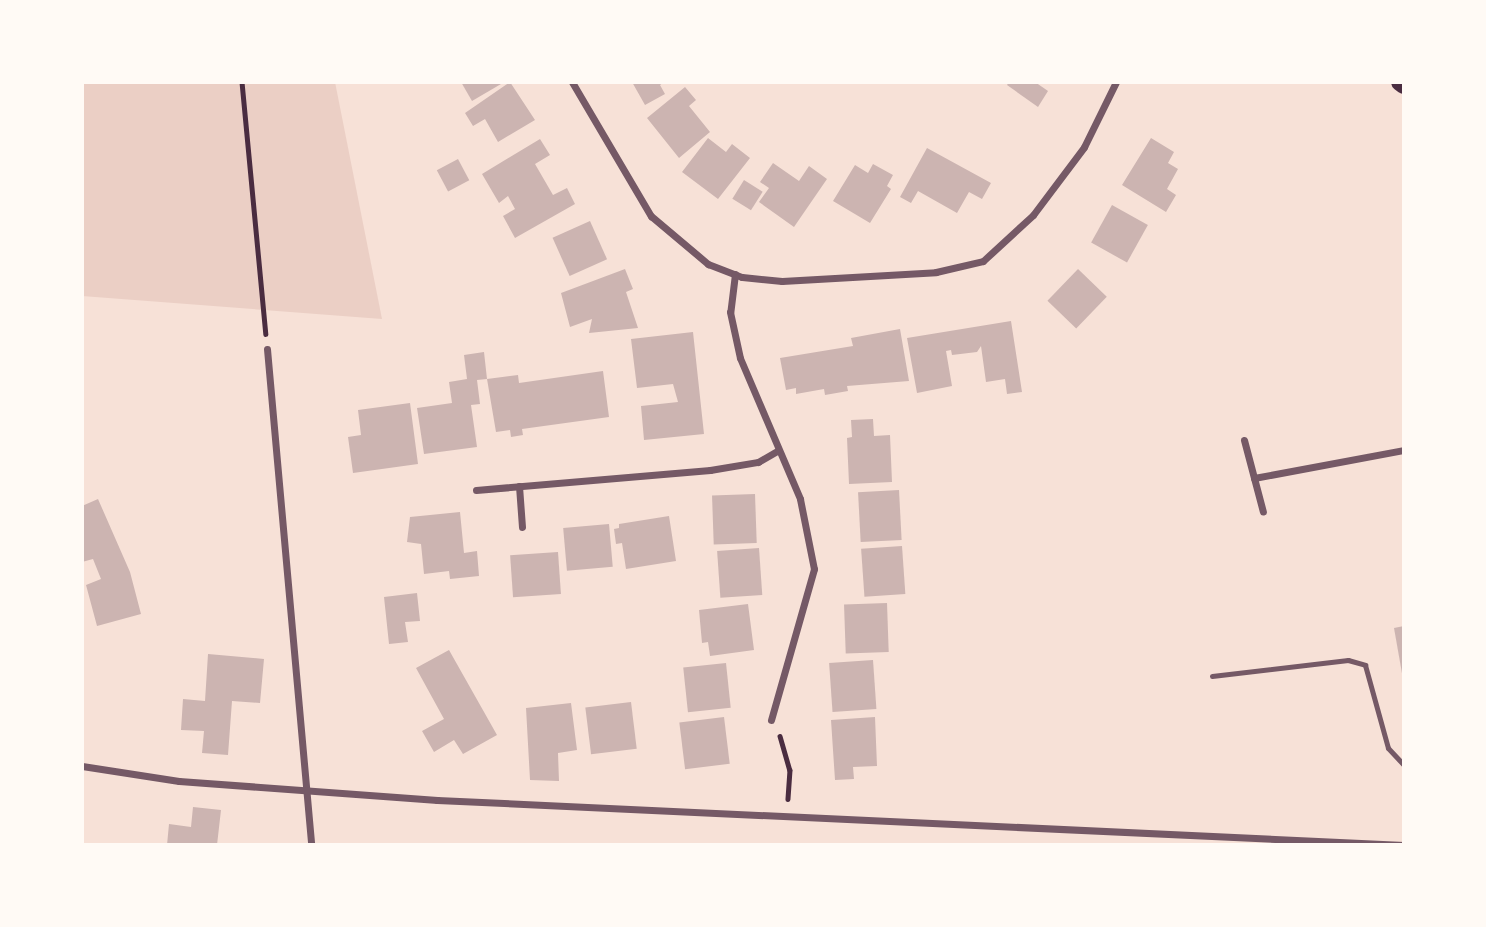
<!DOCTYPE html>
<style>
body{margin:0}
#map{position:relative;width:1486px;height:927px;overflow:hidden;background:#f7e1d7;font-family:Karla,sans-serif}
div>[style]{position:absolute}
.green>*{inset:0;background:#ebcfc5}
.building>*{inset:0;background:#ccb4b1;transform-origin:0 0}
.path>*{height:4.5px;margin:-2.25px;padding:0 2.25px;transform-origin:2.25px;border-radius:2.25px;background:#4a2c40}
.service>*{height:5px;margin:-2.5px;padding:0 2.5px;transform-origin:2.5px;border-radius:2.5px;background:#755966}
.minor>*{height:7px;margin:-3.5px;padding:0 3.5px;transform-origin:3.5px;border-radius:3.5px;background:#755966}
.primary>*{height:18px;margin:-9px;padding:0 9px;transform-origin:9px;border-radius:9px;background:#4a2c40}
span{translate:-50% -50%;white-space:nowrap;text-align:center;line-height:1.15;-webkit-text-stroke:7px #fffaf5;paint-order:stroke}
.frame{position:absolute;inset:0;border:84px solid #fffaf5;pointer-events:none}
</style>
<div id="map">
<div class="green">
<div style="clip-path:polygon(82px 82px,335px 82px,382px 319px,82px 296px)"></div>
</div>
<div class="building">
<div style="clip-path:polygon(461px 82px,500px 82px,501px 84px,472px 101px)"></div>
<div style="clip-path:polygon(510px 82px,535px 120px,498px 142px,485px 119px,473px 126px,465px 113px)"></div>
<div style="clip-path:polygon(632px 82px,664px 82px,660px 85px,665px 94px,645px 105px)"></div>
<div style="clip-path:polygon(1009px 82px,1035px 82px,1048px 91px,1038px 107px,1007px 85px)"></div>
<div style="clip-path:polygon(685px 87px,696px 100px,689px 106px,710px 132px,679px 158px,647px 118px)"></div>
<div style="clip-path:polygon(708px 138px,726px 152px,732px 144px,750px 158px,718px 199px,682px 172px)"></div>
<div style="clip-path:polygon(1151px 138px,1174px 152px,1168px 163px,1178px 169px,1167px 189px,1176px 195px,1166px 212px,1122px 185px)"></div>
<div style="clip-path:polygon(540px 139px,550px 155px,535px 164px,553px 195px,567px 188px,575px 204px,515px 238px,503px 216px,515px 209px,508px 196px,499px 203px,482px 174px)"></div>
<div style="clip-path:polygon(927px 148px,991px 183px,982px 199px,969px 192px,957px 213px,918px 191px,911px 203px,900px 197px)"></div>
<div style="left:458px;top:159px;width:24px;height:24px;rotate:62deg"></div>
<div style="clip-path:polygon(773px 163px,799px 181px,809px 166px,827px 179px,794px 227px,759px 202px,769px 188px,760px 182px)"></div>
<div style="clip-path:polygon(873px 164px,893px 175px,887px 186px,891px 189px,870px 223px,833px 201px,855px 165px,868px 173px)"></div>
<div style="left:744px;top:180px;width:22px;height:22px;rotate:32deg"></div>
<div style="left:1112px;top:205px;width:41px;height:43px;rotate:29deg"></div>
<div style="left:590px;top:221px;width:42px;height:41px;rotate:66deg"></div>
<div style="clip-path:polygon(625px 269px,633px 289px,626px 292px,638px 328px,589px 333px,592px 319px,570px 327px,561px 293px)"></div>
<div style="left:1078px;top:269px;width:40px;height:44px;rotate:44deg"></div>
<div style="clip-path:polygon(1011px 321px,1022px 392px,1007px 394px,1005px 379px,986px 382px,981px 346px,977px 352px,952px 355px,951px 350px,946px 351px,952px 386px,917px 393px,907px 338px)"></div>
<div style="clip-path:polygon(900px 329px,909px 381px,847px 386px,848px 391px,825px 395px,824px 389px,796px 394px,796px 388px,786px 390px,780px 358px,853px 346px,851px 338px)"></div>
<div style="clip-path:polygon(693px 332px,704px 434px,644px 440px,641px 406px,678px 402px,673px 384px,637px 388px,631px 339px)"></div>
<div style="clip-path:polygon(484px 352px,487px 379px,477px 380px,480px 404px,471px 405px,477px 447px,424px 454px,417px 408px,452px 403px,449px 382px,467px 379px,464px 355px)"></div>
<div style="clip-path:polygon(603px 371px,609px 417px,522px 429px,523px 435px,511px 437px,510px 430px,496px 432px,487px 379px,518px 375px,519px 383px)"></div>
<div style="clip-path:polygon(410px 403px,418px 464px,353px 473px,348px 437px,361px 435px,358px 410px)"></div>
<div style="clip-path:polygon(873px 419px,874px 436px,890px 435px,892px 482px,849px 484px,847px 438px,852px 437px,851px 420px)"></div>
<div style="left:899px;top:490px;width:50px;height:41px;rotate:87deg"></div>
<div style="left:755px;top:494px;width:49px;height:43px;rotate:88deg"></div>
<div style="clip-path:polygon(98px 499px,130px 572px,141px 614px,97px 626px,86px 585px,101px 579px,93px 559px,82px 562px,82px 506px)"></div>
<div style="clip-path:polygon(460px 512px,464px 553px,477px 551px,479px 576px,450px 579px,449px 571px,424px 574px,421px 544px,407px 542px,410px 517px)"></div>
<div style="clip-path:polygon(669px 516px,676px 561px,626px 569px,622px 543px,616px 544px,614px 529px,619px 528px,619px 524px)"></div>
<div style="left:609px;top:524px;width:43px;height:46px;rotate:85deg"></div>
<div style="left:902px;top:546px;width:48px;height:41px;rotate:86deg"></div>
<div style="left:759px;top:548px;width:47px;height:42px;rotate:86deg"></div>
<div style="left:558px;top:552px;width:42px;height:48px;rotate:86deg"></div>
<div style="clip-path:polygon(417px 593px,420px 621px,405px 622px,408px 642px,389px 644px,384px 597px)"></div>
<div style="left:887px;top:603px;width:49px;height:43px;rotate:88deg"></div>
<div style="clip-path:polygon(748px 604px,754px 650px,710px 656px,708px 642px,702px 643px,699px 610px)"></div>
<div style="clip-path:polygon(1404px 626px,1404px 679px,1403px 679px,1394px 628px)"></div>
<div style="clip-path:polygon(449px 650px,497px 735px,463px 754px,454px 740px,434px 752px,422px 731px,444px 719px,416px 668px)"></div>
<div style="clip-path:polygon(208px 654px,264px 659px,260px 703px,232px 701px,228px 755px,202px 753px,204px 731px,181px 730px,183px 699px,205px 701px)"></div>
<div style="left:873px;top:660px;width:49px;height:44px;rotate:86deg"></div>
<div style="left:726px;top:663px;width:45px;height:43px;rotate:84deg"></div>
<div style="left:631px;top:702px;width:47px;height:46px;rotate:83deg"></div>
<div style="clip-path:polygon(571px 703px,577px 750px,558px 753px,559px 781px,530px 780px,526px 708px)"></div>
<div style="left:724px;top:717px;width:47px;height:45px;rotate:83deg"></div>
<div style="clip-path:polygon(875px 717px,877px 766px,853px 767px,854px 779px,835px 780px,831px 720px)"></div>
<div style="clip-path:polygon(193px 807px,221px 810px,217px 845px,167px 845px,169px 824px,191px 827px)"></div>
</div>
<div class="path">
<div style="left:242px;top:82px;width:253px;rotate:84.6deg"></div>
<div style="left:780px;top:736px;width:35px;rotate:74deg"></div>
<div style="left:790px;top:770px;width:29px;rotate:94deg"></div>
</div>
<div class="service">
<div style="left:1212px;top:676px;width:137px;rotate:-6.7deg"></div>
<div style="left:1348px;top:660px;width:18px;rotate:16deg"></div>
<div style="left:1365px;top:665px;width:86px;rotate:74.5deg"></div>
<div style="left:1388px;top:748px;width:23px;rotate:47deg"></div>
</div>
<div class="minor">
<div style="left:572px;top:82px;width:156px;rotate:59.5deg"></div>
<div style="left:651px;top:216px;width:75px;rotate:40.1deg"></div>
<div style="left:708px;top:264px;width:36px;rotate:21deg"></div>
<div style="left:742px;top:277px;width:40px;rotate:5.7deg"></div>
<div style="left:782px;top:281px;width:154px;rotate:-3.3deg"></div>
<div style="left:936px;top:272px;width:48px;rotate:-13.2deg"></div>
<div style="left:983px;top:261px;width:68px;rotate:-42.6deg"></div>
<div style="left:1033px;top:215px;width:85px;rotate:-53.1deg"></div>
<div style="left:1084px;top:147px;width:72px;rotate:-63.8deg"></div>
<div style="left:735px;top:274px;width:38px;rotate:97deg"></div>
<div style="left:730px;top:312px;width:47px;rotate:77.7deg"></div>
<div style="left:740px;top:358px;width:153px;rotate:66.9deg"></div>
<div style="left:800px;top:499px;width:71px;rotate:78.7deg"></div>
<div style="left:814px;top:569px;width:157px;rotate:105.9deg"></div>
<div style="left:267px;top:349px;width:498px;rotate:84.9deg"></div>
<div style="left:1244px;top:440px;width:74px;rotate:75.2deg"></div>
<div style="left:1254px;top:478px;width:153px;rotate:-10.6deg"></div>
<div style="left:519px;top:486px;width:41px;rotate:85.8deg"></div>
<div style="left:476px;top:490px;width:235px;rotate:-4.9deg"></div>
<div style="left:710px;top:470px;width:49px;rotate:-9.5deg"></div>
<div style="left:758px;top:462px;width:22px;rotate:-30deg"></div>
<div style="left:82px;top:766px;width:98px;rotate:8.8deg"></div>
<div style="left:179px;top:781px;width:259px;rotate:4.2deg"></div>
<div style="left:437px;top:800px;width:968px;rotate:2.66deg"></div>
</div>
<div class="primary">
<div style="left:1400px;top:82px;width:5px;rotate:37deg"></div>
</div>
<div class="frame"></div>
</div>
